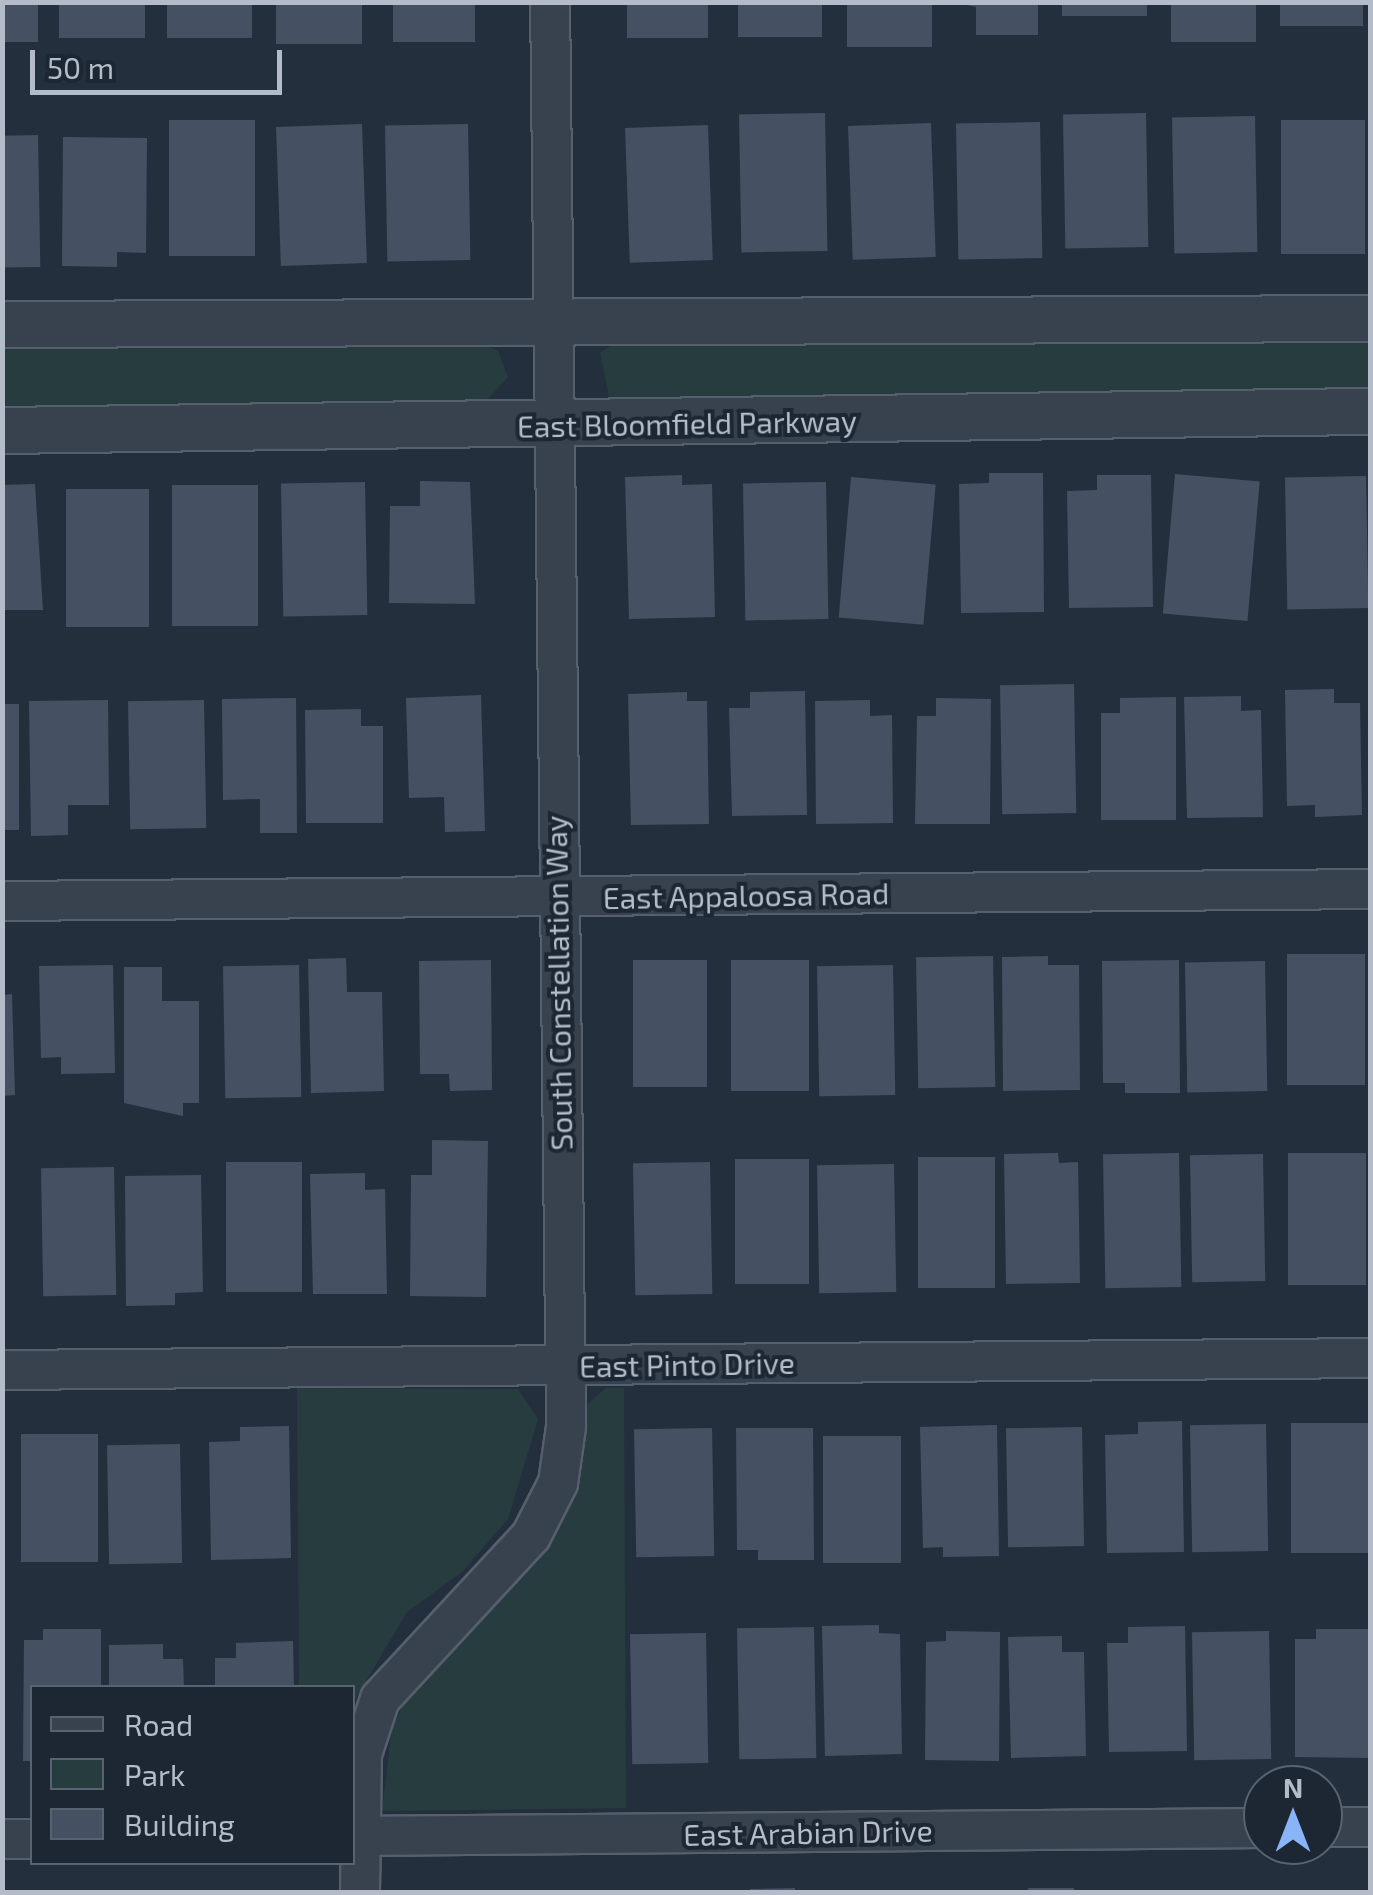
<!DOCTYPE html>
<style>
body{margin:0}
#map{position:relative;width:1373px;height:1895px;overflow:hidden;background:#242f3e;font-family:"Exo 2",sans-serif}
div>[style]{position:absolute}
.green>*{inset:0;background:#263c3f}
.building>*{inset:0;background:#455162;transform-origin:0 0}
.roads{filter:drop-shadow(2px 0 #565f6c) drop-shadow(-2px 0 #565f6c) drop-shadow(0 2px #565f6c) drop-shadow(0 -2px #565f6c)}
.minor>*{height:38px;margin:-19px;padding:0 19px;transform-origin:19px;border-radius:19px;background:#38414e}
.tertiary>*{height:45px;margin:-22.5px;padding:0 22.5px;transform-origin:22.5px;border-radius:22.5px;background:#38414e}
span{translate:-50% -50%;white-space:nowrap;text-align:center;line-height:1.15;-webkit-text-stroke:8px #1d2633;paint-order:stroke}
.street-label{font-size:30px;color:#b4bcc9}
.frame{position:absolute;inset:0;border:5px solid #b4bcc9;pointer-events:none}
.legend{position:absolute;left:30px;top:1685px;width:325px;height:180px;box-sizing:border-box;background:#1d2633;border:2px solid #59626f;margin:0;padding:12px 18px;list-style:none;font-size:30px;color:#b4bcc9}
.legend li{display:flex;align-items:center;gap:20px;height:50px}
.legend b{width:50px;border:2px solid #59626f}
.north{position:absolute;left:1243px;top:1765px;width:100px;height:100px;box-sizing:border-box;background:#1d2633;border:2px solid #59626f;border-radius:50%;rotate:0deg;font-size:28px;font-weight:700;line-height:40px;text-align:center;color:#b4bcc9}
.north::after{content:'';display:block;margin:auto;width:35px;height:45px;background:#8ab4f8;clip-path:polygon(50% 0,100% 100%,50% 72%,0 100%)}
.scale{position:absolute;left:30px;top:50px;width:252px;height:45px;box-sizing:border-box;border:5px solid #b4bcc9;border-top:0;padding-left:12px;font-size:30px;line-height:35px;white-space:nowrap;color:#b4bcc9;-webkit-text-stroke:8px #1d2633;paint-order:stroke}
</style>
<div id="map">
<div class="green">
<div style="clip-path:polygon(1370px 335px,1370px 397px,628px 401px,609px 396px,600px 353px,623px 337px)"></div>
<div style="clip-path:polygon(479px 342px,498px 351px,508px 377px,484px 403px,3px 407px,2px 343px)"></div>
<div style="clip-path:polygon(297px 1388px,518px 1389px,538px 1419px,508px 1519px,462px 1572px,407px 1612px,353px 1703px,352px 1688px,299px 1687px)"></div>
<div style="clip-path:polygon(606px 1388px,624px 1388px,626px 1808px,382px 1811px,392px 1728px,411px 1688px,539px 1552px,575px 1480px,587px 1404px)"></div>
</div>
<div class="building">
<div style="left:2px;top:2px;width:36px;height:40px"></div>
<div style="left:59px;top:2px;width:86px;height:36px"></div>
<div style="left:167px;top:2px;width:85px;height:36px"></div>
<div style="left:276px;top:2px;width:86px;height:42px"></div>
<div style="left:393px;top:2px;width:82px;height:40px"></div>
<div style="left:627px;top:2px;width:81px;height:36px"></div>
<div style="left:738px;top:2px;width:84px;height:35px"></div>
<div style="left:847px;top:2px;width:85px;height:45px"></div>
<div style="clip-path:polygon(954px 2px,1038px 2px,1038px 35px,976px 35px,976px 7px)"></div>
<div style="left:1062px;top:2px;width:85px;height:14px"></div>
<div style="left:1171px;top:2px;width:85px;height:40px"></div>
<div style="left:1280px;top:2px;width:83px;height:24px"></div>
<div style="left:825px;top:113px;width:138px;height:86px;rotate:89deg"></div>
<div style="left:1146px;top:113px;width:134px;height:83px;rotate:89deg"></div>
<div style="left:1255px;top:116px;width:136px;height:83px;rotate:89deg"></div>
<div style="left:255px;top:120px;width:136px;height:86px;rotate:90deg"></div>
<div style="left:1365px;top:120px;width:134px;height:84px;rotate:90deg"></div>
<div style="left:1040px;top:122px;width:136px;height:84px;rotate:89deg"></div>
<div style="left:931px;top:123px;width:134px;height:83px;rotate:88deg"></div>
<div style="left:362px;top:124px;width:139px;height:86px;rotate:88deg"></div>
<div style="left:468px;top:124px;width:136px;height:83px;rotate:89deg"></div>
<div style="left:708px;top:125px;width:135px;height:83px;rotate:88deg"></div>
<div style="left:38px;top:135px;width:132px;height:36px;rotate:89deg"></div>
<div style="clip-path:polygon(63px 137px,147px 138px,146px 253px,117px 252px,117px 267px,62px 266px)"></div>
<div style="clip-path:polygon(989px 473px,1043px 473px,1044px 612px,961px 613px,959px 484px,989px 483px)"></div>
<div style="left:1175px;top:474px;width:85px;height:140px;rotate:5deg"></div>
<div style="clip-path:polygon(682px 475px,682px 485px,712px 484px,715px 617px,629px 619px,625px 477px)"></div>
<div style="clip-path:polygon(1097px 475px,1151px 475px,1153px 607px,1069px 608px,1067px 491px,1097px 490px)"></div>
<div style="left:1366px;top:476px;width:132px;height:81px;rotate:89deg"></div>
<div style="left:851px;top:477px;width:85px;height:141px;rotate:5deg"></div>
<div style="clip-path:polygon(420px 481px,470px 482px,475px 604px,389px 603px,390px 506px,420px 506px)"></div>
<div style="left:365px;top:482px;width:133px;height:84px;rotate:89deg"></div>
<div style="left:826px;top:482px;width:137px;height:83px;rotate:89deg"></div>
<div style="clip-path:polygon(35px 484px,43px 610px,2px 610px,2px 485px)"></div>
<div style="left:258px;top:485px;width:141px;height:86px;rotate:90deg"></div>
<div style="left:149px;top:489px;width:138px;height:83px;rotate:90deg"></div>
<div style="left:1074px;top:684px;width:129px;height:74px;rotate:89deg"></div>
<div style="clip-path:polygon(1334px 689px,1334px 703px,1360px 703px,1362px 815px,1315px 817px,1315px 805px,1287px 806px,1285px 690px)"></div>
<div style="clip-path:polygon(805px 691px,807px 815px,732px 816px,729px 708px,750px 708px,750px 692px)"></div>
<div style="clip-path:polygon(687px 692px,687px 701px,707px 701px,709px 824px,631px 825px,628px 694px)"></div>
<div style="clip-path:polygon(481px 695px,485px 831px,445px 832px,444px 797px,409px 798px,406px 698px)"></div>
<div style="clip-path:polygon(1241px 696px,1241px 711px,1261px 710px,1263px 817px,1187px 818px,1184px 697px)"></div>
<div style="clip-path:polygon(1176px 697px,1176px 820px,1101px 820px,1101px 713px,1120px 713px,1120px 698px)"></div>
<div style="clip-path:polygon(296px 698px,297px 833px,260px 833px,260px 799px,223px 800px,222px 699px)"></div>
<div style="clip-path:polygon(936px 698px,991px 699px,990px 824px,915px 824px,917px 716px,936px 716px)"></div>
<div style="clip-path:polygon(108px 700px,109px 805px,68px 805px,68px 835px,31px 836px,29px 701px)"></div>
<div style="left:204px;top:700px;width:128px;height:76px;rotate:89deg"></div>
<div style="clip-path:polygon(870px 700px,870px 716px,892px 715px,893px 823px,816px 824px,815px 701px)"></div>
<div style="left:2px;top:704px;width:17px;height:126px"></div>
<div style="clip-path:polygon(361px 709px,361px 726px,383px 726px,383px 823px,306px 823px,305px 710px)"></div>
<div style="left:1365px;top:954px;width:131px;height:78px;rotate:90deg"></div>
<div style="left:993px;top:956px;width:131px;height:77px;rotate:89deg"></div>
<div style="clip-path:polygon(1048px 956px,1048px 965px,1079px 965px,1080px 1090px,1003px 1091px,1002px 957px)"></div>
<div style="clip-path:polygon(346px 958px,347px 992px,382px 992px,384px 1091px,311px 1093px,308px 959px)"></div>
<div style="clip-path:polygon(491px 960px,492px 1090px,450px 1091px,449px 1074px,420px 1074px,419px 961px)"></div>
<div style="left:707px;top:960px;width:127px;height:74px;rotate:90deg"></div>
<div style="left:809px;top:960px;width:131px;height:78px;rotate:90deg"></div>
<div style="clip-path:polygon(1179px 960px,1180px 1093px,1125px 1093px,1125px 1083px,1103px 1083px,1102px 961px)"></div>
<div style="left:1265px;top:961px;width:130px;height:80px;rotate:89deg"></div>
<div style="clip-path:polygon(113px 965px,115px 1073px,61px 1074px,61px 1057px,41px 1058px,39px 966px)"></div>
<div style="left:299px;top:965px;width:132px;height:76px;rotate:89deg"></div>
<div style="left:893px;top:965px;width:130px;height:76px;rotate:89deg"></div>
<div style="clip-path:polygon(124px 967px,162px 967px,162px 1001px,199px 1001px,199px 1103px,183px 1103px,183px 1116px,124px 1103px)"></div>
<div style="clip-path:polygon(12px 994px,15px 1095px,2px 1096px,2px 995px)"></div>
<div style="clip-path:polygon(432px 1140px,488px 1141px,486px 1297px,410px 1296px,411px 1175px,432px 1175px)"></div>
<div style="clip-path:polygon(1058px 1153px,1059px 1163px,1078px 1162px,1080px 1283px,1006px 1284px,1004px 1154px)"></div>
<div style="left:1179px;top:1153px;width:134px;height:76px;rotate:89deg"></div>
<div style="left:1366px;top:1153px;width:132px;height:78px;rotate:90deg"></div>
<div style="left:1263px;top:1154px;width:127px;height:73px;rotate:89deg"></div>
<div style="left:918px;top:1157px;width:77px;height:131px"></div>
<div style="left:809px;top:1159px;width:125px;height:74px;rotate:90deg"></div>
<div style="left:302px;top:1162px;width:130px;height:76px;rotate:90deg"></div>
<div style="left:710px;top:1162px;width:132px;height:77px;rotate:89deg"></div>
<div style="left:894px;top:1164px;width:128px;height:77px;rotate:89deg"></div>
<div style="left:114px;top:1167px;width:128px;height:73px;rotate:89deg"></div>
<div style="clip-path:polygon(365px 1173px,365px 1190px,385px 1189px,387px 1294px,313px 1294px,310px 1174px)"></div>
<div style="clip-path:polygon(201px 1175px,203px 1292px,175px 1293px,175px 1305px,126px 1306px,125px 1176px)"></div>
<div style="clip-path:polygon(1182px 1421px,1184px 1552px,1107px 1553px,1105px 1435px,1138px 1434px,1138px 1422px)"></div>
<div style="left:1369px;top:1423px;width:130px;height:78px;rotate:90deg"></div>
<div style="left:1266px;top:1424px;width:127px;height:76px;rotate:89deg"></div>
<div style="clip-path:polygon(997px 1425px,999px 1556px,943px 1557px,943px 1547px,923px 1548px,920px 1427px)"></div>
<div style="clip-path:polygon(289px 1426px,291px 1558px,211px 1560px,209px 1442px,240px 1441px,240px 1427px)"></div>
<div style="left:1082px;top:1427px;width:119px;height:76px;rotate:89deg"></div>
<div style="left:712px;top:1428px;width:128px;height:78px;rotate:89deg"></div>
<div style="clip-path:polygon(736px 1428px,813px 1428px,814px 1560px,758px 1560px,758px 1550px,737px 1550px)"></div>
<div style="left:21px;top:1434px;width:77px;height:128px"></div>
<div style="left:901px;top:1436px;width:127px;height:78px;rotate:90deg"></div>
<div style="left:180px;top:1444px;width:119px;height:73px;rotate:89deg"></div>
<div style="clip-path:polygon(879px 1625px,879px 1633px,900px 1634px,902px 1754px,825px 1756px,822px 1626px)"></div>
<div style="clip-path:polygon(1185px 1626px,1187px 1751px,1109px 1752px,1107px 1643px,1128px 1643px,1128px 1627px)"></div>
<div style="left:814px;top:1627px;width:131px;height:77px;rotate:89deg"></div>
<div style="clip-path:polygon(43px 1629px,101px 1629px,101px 1688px,32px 1688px,32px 1761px,23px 1761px,24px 1640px,43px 1640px)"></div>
<div style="clip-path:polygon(1316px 1629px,1370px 1629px,1369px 1758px,1295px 1757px,1295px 1639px,1316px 1639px)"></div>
<div style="clip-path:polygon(946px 1631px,1000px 1632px,999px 1761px,925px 1760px,926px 1642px,946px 1641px)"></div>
<div style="left:1269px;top:1631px;width:128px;height:77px;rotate:89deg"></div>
<div style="left:706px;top:1633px;width:130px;height:76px;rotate:89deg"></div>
<div style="clip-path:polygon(1062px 1636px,1062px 1652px,1084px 1652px,1086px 1756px,1011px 1758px,1008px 1637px)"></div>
<div style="clip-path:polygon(293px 1641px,294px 1688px,215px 1688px,215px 1658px,236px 1658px,236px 1643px)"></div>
<div style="clip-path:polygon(163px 1644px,163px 1659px,183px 1659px,184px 1688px,109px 1688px,109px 1645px)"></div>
<div style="clip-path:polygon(795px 1888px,795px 1892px,750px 1892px,750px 1889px)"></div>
<div style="left:1028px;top:1888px;width:46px;height:4px"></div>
</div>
<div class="roads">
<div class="minor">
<div style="left:2px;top:901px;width:1368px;rotate:-0.5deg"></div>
<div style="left:2px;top:1370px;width:1368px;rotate:-0.5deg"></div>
<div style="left:1323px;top:1827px;width:47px"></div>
<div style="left:352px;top:1836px;width:911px;rotate:-0.5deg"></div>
<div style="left:2px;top:1839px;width:30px"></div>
<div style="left:360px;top:1892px;width:138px;rotate:-89.2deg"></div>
<div style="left:362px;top:1754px;width:58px;rotate:-71.9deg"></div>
<div style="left:380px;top:1699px;width:222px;rotate:-47.2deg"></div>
<div style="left:531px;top:1536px;width:59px;rotate:-63deg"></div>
<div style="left:558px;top:1483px;width:57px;rotate:-81.9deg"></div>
<div style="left:566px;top:1427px;width:1425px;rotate:-90.64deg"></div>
</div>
<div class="tertiary">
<div style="left:2px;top:324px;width:1368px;rotate:-0.25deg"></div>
<div style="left:2px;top:430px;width:1368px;rotate:-0.8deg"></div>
</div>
</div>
<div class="street-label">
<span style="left:687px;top:423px;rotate:-1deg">East Bloomfield Parkway</span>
<span style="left:746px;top:895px;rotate:-1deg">East Appaloosa Road</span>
<span style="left:558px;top:983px;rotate:-91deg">South Constellation Way</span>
<span style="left:687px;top:1364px;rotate:-1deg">East Pinto Drive</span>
<span style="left:808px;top:1832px;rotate:-1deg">East Arabian Drive</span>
</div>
<div class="frame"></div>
<ul class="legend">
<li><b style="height:12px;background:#38414e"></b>Road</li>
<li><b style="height:28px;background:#263c3f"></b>Park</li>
<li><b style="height:28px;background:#455162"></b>Building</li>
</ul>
<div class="north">N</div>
<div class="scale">50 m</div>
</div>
